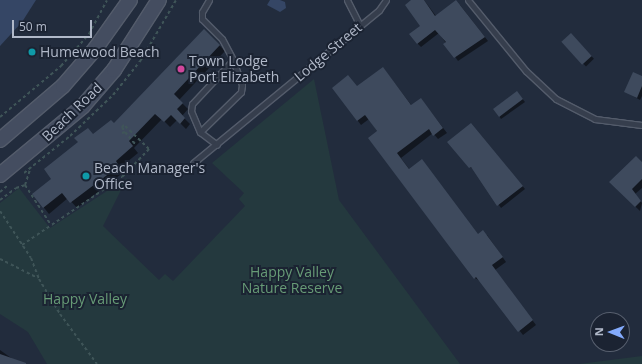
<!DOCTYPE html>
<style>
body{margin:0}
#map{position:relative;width:642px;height:364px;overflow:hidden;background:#222c3d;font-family:"Open Sans",sans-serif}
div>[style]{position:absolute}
.green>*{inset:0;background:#24393e}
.water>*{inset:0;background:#354665}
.shadow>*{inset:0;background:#0007;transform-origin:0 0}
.building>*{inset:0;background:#3e4a5d;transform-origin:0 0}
.path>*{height:2px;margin-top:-1px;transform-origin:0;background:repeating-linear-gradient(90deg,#3f5558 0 3px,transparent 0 6px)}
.roads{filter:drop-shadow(1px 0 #545c6b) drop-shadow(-1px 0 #545c6b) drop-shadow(0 1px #545c6b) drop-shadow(0 -1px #545c6b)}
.service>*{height:5px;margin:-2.5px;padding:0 2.5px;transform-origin:2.5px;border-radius:2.5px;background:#363e4d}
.secondary>*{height:14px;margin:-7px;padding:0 7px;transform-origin:7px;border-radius:7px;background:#444d60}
.dots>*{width:11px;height:11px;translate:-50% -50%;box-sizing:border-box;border:2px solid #1b2332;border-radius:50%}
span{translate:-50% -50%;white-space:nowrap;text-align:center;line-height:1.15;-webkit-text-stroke:4px #1b2332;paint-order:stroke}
.poi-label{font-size:14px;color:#b1b9c9}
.left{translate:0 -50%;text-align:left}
.street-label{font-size:14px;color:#b1b9c9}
.park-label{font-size:14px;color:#679b76}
.north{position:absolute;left:590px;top:312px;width:40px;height:40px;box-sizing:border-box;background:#1b2332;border:1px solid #575f6e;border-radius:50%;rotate:271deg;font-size:11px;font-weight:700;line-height:16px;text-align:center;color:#b1b9c9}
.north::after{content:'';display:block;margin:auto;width:14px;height:18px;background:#83aafc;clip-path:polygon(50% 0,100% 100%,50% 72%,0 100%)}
.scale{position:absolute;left:12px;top:20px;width:80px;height:18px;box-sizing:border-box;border:2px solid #b1b9c9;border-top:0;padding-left:5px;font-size:12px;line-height:14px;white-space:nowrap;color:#b1b9c9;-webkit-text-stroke:3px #1b2332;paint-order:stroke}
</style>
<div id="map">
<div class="green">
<div style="clip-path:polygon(314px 79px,339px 200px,460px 364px,47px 364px,28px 332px,0 314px,0 203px,19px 188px,50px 228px,127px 178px,103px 226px,159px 280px,165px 274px,173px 281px,245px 206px,239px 199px,244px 193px,212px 163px)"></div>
<div style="clip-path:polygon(642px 356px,642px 364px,579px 364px)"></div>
</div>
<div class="water">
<div style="clip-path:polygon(0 0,36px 0,22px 22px,0 46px)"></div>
<div style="clip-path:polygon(270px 0,280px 0,285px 2px,286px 8px,280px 12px,267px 5px)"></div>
</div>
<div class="shadow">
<div style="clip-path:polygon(413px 0,424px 0,436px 16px,460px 5px,488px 41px,458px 61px,439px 33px,421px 47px,417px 43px,422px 26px)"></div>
<div style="clip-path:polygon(204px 30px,225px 51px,179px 100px,188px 109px,182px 116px,190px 124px,186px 129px,177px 120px,170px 127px,162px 119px,134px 148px,138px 153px,121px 167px,124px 172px,77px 208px,68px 198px,49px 214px,33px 194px,53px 179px,79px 143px,114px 124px)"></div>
<div style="left:571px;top:35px;width:33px;height:11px;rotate:46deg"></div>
<div style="clip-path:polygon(383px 68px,412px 106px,421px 99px,447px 133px,438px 139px,433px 133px,401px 158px,410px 170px,422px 160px,478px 235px,487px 235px,506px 262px,495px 270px,536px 325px,523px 335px,480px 281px,475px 278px,369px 119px,361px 125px,333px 88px,357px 87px)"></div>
<div style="clip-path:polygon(642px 77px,642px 96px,640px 100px,626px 92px)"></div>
<div style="clip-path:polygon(517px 92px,525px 102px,501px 119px,499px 116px)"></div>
<div style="clip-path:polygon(474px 128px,525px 189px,501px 208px,474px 169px,470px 167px)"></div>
<div style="clip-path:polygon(642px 163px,642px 188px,635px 194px,642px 203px,640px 211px,610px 182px)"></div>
<div style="clip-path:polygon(0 350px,14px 360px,19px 364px,0 364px)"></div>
</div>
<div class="building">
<div style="clip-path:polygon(411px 0,424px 0,435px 16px,456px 0,485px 37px,454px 58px,443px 44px,446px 42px,435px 30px,417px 44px,409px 34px,420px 26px,405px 5px)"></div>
<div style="clip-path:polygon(204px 29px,220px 45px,174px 94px,183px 103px,177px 109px,185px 118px,180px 124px,171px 115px,164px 122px,155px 114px,129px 141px,133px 146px,116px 161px,119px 166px,70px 203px,62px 193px,43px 208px,32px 194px,51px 179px,44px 169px,78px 142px,74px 138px,88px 128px,93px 134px,111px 120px,114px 123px)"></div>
<div style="left:571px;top:33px;width:31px;height:13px;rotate:48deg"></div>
<div style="clip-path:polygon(383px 67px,411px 105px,421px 98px,443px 128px,433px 136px,429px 129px,397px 153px,409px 169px,422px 159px,478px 234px,483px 230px,503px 257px,492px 265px,533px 320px,518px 332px,476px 277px,474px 279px,446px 242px,368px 138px,377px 131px,365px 115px,357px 121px,332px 88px,348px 75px,357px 86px)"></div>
<div style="clip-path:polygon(633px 72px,642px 76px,642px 86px,637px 98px,624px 92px)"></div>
<div style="left:517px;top:91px;width:10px;height:30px;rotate:53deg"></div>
<div style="clip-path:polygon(471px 123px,523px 186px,497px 206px,471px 167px,469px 168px,447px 142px)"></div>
<div style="clip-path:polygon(636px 156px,642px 162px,642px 179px,632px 189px,641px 201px,635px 207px,609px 182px)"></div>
<div style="clip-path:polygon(0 354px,26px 363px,26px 364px,0 364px)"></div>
</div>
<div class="path">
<div style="left:0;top:117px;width:80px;rotate:-39.9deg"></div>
<div style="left:61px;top:66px;width:43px;rotate:-48.8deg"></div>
<div style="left:89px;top:34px;width:38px;rotate:-62deg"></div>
<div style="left:122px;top:133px;width:3px;rotate:-18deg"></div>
<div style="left:125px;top:132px;width:16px;rotate:50deg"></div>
<div style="left:24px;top:173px;width:59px;rotate:-38.8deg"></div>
<div style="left:70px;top:136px;width:59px;rotate:-43.6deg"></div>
<div style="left:113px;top:95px;width:45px;rotate:-51.3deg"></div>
<div style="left:141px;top:60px;width:69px;rotate:-59.7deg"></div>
<div style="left:25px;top:185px;width:48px;rotate:57deg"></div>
<div style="left:0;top:192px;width:11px;rotate:-41deg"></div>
<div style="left:0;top:200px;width:20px;rotate:-37deg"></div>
<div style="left:16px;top:188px;width:9px;rotate:-18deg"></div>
<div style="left:25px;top:185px;width:19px;rotate:-72deg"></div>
<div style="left:0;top:211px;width:56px;rotate:56.6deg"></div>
<div style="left:31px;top:258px;width:22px;rotate:69deg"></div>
<div style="left:39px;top:279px;width:41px;rotate:59deg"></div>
<div style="left:60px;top:314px;width:62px;rotate:53.5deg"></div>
<div style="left:22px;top:245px;width:121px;rotate:-34.2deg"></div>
<div style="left:122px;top:177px;width:39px;rotate:-46deg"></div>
<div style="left:149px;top:149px;width:35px;rotate:-136deg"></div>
<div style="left:124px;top:125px;width:3px;rotate:135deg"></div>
<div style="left:122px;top:127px;width:6px;rotate:59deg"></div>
<div style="left:0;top:259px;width:42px;rotate:26.6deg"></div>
</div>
<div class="roads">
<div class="service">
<div style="left:209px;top:0;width:14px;rotate:120deg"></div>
<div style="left:202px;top:12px;width:7px;rotate:90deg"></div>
<div style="left:202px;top:19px;width:28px;rotate:45deg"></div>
<div style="left:222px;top:39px;width:24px;rotate:62deg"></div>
<div style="left:233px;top:60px;width:60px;rotate:133deg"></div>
<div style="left:192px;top:104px;width:7px;rotate:98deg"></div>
<div style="left:191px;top:111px;width:23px;rotate:67deg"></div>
<div style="left:200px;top:132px;width:21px;rotate:37deg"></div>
<div style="left:347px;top:0;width:29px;rotate:63deg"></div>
<div style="left:468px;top:0;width:92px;rotate:50.8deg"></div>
<div style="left:526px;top:71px;width:41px;rotate:43deg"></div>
<div style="left:556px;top:99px;width:44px;rotate:27.1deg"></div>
<div style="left:595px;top:119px;width:47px;rotate:7.3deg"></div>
<div style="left:200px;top:132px;width:57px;rotate:-44.3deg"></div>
<div style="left:241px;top:92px;width:7px;rotate:-82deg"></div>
<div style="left:242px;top:85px;width:27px;rotate:-110deg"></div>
<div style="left:193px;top:163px;width:241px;rotate:-39.4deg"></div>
<div style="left:379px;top:10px;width:12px;rotate:-55deg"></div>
</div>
<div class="secondary">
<div style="left:0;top:140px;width:83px;rotate:-40.6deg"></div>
<div style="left:63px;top:86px;width:49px;rotate:-49.1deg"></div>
<div style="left:95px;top:49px;width:60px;rotate:-54.5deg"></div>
<div style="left:0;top:175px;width:108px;rotate:-39.7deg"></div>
<div style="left:83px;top:106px;width:48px;rotate:-49.3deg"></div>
<div style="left:114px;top:70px;width:83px;rotate:-57.3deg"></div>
</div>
</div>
<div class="dots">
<div style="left:32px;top:52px;background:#0f9aa8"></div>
<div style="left:181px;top:69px;background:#d1479c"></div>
<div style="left:86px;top:176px;background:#0f9aa8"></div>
</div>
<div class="poi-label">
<span class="left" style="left:40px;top:52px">Humewood Beach</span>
<span class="left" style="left:189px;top:69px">Town Lodge<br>Port Elizabeth</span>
<span class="left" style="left:94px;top:176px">Beach Manager's<br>Office</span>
</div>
<div class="street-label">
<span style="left:328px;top:52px;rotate:-40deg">Lodge Street</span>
<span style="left:72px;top:112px;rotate:-44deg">Beach Road</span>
</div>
<div class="park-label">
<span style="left:292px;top:280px">Happy Valley<br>Nature Reserve</span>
<span style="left:85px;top:299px">Happy Valley</span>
</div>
<div class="north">N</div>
<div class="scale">50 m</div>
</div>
